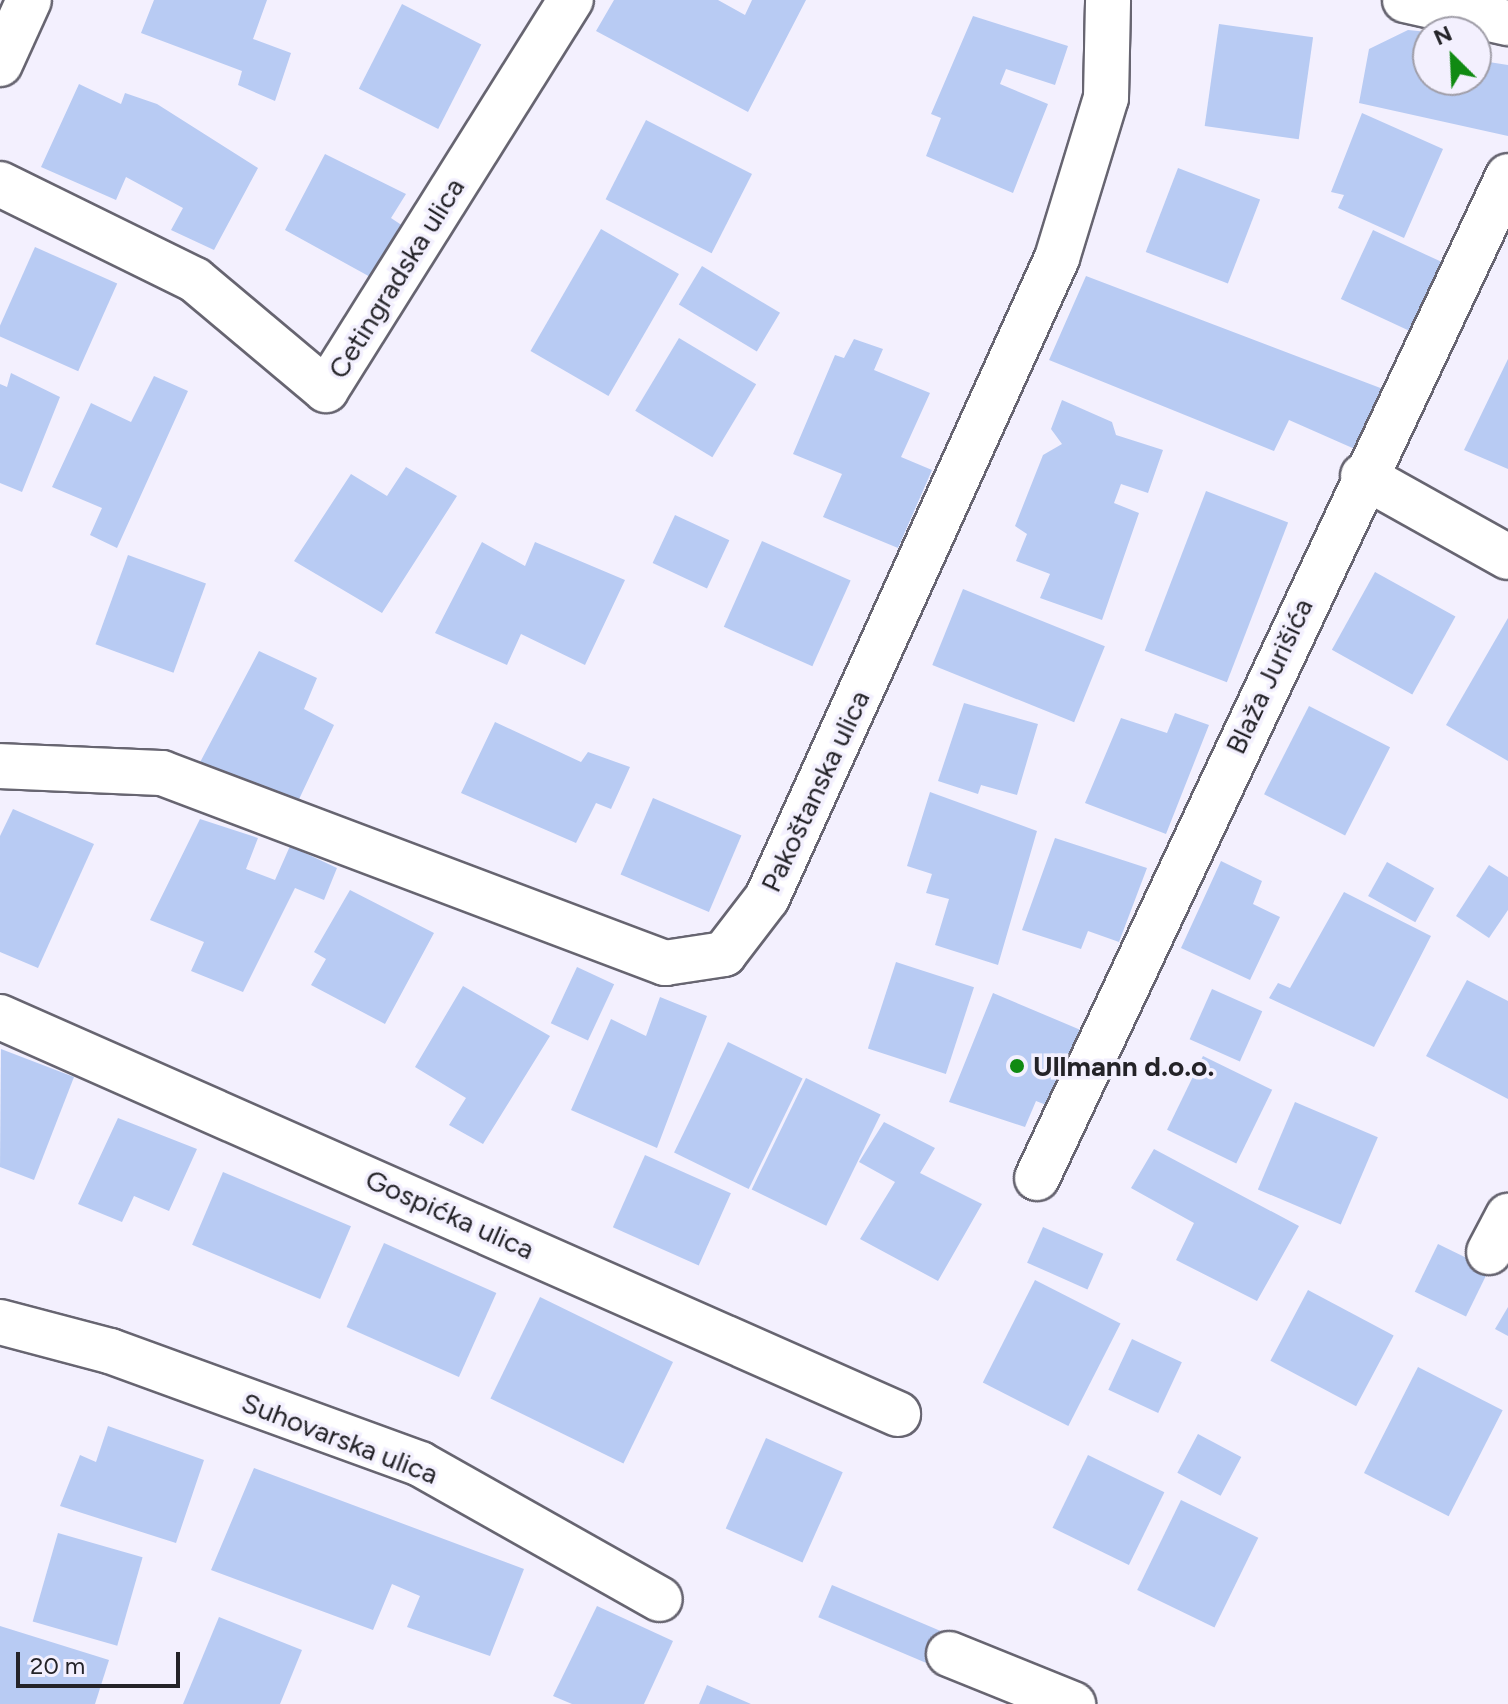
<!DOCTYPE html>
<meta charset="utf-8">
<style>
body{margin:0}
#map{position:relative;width:1508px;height:1704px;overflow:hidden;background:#f3f0fe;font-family:Figtree,sans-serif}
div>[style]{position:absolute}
.building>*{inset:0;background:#b8cbf3;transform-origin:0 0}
.roads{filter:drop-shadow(2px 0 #676571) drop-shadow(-2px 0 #676571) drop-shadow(0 2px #676571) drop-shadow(0 -2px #676571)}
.minor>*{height:44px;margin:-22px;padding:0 22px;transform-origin:22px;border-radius:22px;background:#fff}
.dots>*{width:22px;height:22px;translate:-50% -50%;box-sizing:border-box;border:4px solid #f3f0fe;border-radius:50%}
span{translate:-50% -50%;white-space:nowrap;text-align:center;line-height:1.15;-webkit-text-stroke:7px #f3f0fe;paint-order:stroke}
.street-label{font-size:28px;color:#242328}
.poi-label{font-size:28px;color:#242328;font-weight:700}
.left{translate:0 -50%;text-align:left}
.north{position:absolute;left:1412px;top:16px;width:80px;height:80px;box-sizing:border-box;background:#f3f0fe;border:2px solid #a09ea8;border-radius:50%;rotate:336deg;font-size:22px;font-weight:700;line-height:32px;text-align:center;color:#242328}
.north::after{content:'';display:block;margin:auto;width:28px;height:36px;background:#108a12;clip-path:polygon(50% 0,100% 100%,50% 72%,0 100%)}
.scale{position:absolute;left:16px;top:1652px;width:164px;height:36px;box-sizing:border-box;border:4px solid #242328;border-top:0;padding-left:10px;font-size:24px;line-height:28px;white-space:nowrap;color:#242328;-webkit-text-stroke:6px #f3f0fe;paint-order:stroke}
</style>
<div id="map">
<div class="building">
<div style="clip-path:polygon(154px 0,267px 0,253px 39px,291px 53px,275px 101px,238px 85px,242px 71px,141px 33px)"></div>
<div style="clip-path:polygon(614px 0,718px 0,745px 15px,752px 0,806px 0,748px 112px,596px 31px)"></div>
<div style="left:402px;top:4px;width:89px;height:95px;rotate:27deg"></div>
<div style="clip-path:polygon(973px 16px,1068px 46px,1055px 85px,1006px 69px,1000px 84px,1048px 104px,1013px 193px,926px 156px,941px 118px,931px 114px)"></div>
<div style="left:1219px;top:24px;width:95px;height:103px;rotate:8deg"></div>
<div style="clip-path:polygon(1408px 30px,1428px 32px,1428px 80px,1476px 80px,1476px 60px,1508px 65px,1508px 136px,1359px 103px,1369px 49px)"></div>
<div style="clip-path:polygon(79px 84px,121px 104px,125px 93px,157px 104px,258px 168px,214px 250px,171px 230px,183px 208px,126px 177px,116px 200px,41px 167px)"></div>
<div style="clip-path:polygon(1362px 113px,1443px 149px,1404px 238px,1338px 208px,1344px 195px,1331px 192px)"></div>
<div style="left:646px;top:120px;width:119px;height:89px;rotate:27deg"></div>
<div style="clip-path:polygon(325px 154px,406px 194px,391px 218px,415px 234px,383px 284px,285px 230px)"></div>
<div style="left:1178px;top:168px;width:88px;height:90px;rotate:21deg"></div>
<div style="left:601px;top:229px;width:90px;height:141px;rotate:30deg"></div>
<div style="left:1373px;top:230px;width:76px;height:76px;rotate:25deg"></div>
<div style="left:35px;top:247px;width:90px;height:96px;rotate:24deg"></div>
<div style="left:702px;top:266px;width:91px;height:45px;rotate:31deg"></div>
<div style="clip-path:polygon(1086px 276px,1383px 389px,1357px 450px,1289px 420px,1274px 451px,1049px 360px)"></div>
<div style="left:679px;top:338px;width:90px;height:85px;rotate:31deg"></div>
<div style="clip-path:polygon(854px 339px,883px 349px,874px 370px,930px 393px,901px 457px,932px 470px,898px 548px,823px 517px,842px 474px,793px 454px,835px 355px,844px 358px)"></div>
<div style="clip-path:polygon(1508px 359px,1508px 469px,1464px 450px)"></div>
<div style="clip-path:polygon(11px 373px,60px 397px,22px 492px,0 483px,0 384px,7px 387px)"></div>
<div style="clip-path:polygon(154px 376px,188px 391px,117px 548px,90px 535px,102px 508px,52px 487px,91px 403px,131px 422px)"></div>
<div style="clip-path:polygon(1062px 400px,1112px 422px,1116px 435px,1163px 450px,1148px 493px,1121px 484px,1114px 503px,1139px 513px,1102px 620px,1040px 598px,1050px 574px,1016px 561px,1027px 534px,1015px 526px,1043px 455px,1062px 444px,1051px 429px)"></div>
<div style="clip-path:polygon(406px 467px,457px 496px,382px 613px,294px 561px,351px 474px,387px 496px)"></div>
<div style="left:1206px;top:491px;width:88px;height:171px;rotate:21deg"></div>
<div style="left:675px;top:515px;width:60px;height:53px;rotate:25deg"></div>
<div style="left:762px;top:541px;width:97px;height:94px;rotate:24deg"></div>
<div style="clip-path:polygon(482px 542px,525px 566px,535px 542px,625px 580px,585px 665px,521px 634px,507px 665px,435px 633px)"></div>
<div style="left:128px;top:555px;width:83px;height:95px;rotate:20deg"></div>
<div style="left:1375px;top:572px;width:92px;height:89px;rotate:29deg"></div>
<div style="left:963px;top:589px;width:153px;height:82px;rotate:22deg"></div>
<div style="clip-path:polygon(1508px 618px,1508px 761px,1446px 725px)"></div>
<div style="clip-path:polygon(259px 651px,317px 678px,304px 709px,334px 725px,293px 812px,197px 768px)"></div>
<div style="clip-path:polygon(964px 703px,1038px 724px,1017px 795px,981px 785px,978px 794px,938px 781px)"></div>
<div style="left:1309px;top:706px;width:91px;height:99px;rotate:27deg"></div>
<div style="clip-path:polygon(1175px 713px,1209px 725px,1166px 834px,1085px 803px,1121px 718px,1167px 733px)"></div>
<div style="clip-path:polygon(495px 722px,581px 762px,588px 752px,630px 767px,611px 809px,596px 803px,576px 843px,461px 793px)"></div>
<div style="clip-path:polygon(930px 792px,1037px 831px,998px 965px,935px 945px,949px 899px,926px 893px,932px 874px,907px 866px)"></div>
<div style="left:653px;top:798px;width:96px;height:83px;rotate:23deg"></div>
<div style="clip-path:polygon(13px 809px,94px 844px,38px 968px,0 952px,0 836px)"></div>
<div style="clip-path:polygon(200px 819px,258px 838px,246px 869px,275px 880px,290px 846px,337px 868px,324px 900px,295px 888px,243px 992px,191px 971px,204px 942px,150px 920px)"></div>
<div style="clip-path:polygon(1055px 838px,1147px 868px,1119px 942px,1088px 931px,1081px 949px,1022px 930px)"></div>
<div style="clip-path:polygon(1221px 861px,1262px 881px,1253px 904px,1280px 917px,1250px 980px,1181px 948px)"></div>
<div style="left:1387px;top:862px;width:54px;height:39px;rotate:29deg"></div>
<div style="clip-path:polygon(1489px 865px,1508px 877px,1508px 910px,1489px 938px,1456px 916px)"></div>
<div style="clip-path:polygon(350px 890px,434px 933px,385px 1024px,311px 985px,326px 959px,314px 952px)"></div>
<div style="clip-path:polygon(1344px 892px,1431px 936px,1374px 1047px,1269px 998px,1278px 983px,1290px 988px)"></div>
<div style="left:896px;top:962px;width:82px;height:91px;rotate:18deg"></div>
<div style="left:577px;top:967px;width:41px;height:62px;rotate:25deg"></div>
<div style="clip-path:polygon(1467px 980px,1508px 1001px,1508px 1099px,1426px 1056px)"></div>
<div style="clip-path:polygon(463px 986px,550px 1036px,483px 1144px,449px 1125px,466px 1098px,415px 1067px)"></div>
<div style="left:1212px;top:989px;width:55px;height:55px;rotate:24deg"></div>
<div style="clip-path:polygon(993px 993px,1083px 1031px,1054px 1108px,1036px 1101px,1025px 1127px,949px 1102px)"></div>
<div style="clip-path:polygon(660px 997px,707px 1016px,657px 1148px,571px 1110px,611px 1019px,646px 1036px)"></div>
<div style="left:728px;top:1042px;width:83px;height:123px;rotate:26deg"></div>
<div style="clip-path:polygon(1px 1049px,74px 1077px,34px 1180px,0 1167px)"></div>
<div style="left:1203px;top:1056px;width:77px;height:82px;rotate:26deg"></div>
<div style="left:806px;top:1078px;width:83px;height:124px;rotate:26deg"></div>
<div style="left:1295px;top:1102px;width:90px;height:95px;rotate:23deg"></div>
<div style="clip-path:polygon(118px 1118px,197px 1149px,169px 1211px,134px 1196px,122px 1222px,78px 1204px)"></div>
<div style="clip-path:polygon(884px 1122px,935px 1148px,920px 1173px,982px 1204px,938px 1281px,860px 1239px,895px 1182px,859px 1162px)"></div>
<div style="clip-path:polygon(1154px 1149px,1299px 1226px,1257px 1301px,1176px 1260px,1194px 1223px,1131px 1188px)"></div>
<div style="left:645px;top:1155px;width:94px;height:79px;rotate:24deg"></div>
<div style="left:223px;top:1172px;width:139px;height:79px;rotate:23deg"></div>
<div style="left:1043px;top:1227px;width:66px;height:39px;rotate:24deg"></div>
<div style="left:384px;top:1243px;width:123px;height:92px;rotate:24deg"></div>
<div style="left:1438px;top:1244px;width:57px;height:53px;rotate:26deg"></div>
<div style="left:1035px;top:1280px;width:96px;height:115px;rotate:27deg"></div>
<div style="left:1308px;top:1290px;width:97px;height:80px;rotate:28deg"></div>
<div style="left:540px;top:1297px;width:148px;height:113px;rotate:26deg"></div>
<div style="clip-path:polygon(1508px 1307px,1508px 1336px,1495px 1329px)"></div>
<div style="left:1132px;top:1339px;width:55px;height:56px;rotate:25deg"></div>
<div style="left:1418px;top:1367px;width:95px;height:119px;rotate:27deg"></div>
<div style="clip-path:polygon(108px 1426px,204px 1460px,176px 1543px,60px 1506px,80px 1455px,96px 1462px)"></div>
<div style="left:1198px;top:1434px;width:49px;height:44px;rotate:28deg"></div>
<div style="left:766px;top:1438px;width:84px;height:99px;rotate:24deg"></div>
<div style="left:1088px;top:1455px;width:85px;height:81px;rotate:26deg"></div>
<div style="clip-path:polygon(254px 1468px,524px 1569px,490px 1656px,407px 1627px,420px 1596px,392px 1584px,373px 1630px,211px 1570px)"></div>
<div style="left:1181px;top:1500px;width:86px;height:100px;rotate:26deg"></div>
<div style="left:58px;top:1533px;width:88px;height:92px;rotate:16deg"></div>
<div style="left:832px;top:1585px;width:127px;height:35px;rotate:23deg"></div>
<div style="clip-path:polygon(597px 1606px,673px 1641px,644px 1704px,572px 1704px,553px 1696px)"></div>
<div style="clip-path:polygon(219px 1617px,302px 1650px,280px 1704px,183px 1704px)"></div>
<div style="clip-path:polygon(0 1626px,109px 1660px,95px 1704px,0 1704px)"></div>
<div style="clip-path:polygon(707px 1685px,751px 1704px,699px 1704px)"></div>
</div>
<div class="roads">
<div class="minor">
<div style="left:1405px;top:0;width:106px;rotate:12.6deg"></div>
<div style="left:0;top:64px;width:70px;rotate:-65.6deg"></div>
<div style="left:0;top:184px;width:217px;rotate:26.2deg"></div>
<div style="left:195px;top:280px;width:171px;rotate:40deg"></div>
<div style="left:326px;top:390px;width:461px;rotate:-57.9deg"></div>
<div style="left:1363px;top:476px;width:166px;rotate:29.2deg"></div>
<div style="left:0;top:766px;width:162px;rotate:2.5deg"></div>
<div style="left:162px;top:773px;width:538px;rotate:20.69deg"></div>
<div style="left:665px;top:963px;width:60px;rotate:-8.7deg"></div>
<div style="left:724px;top:954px;width:71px;rotate:-52.5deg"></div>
<div style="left:767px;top:898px;width:703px;rotate:-65.62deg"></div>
<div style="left:1057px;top:258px;width:167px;rotate:-73deg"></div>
<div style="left:1106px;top:98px;width:98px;rotate:-88.8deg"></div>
<div style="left:0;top:1017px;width:982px;rotate:23.85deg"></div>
<div style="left:1037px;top:1178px;width:1107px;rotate:-64.82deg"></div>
<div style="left:1489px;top:1252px;width:41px;rotate:-62.2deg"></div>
<div style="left:0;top:1322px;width:114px;rotate:14.8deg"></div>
<div style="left:110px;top:1351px;width:330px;rotate:20deg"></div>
<div style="left:420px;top:1464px;width:275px;rotate:29.4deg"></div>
<div style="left:949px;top:1654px;width:134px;rotate:22deg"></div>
</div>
</div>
<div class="dots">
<div style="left:1017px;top:1066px;background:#108a12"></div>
</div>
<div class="street-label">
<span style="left:396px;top:278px;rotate:-58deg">Cetingradska ulica</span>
<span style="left:1269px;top:676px;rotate:-65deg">Blaža Jurišića</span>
<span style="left:815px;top:791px;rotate:-65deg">Pakoštanska ulica</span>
<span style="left:450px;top:1214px;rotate:24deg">Gospićka ulica</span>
<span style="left:340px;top:1438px;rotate:21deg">Suhovarska ulica</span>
</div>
<div class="poi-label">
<span class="left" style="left:1033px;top:1066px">Ullmann d.o.o.</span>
</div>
<div class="north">N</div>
<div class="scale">20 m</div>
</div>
